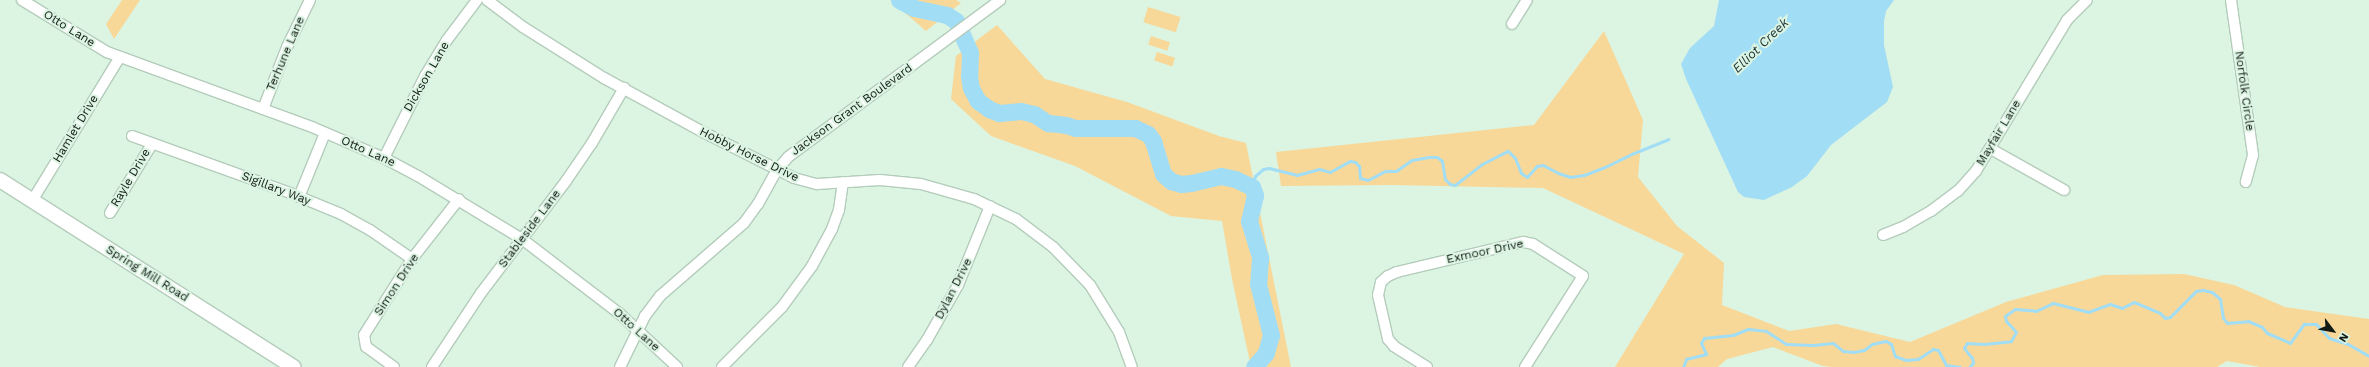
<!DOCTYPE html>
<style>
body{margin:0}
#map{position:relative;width:2369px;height:367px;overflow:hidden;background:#dcf4e2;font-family:"Work Sans",sans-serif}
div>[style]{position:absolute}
.green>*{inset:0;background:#f8d898;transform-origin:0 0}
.water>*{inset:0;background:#a1ddf5}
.stream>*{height:3px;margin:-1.5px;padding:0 1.5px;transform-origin:1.5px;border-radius:1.5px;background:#a1ddf5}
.river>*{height:17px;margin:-8.5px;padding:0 8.5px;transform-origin:8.5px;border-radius:8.5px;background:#a1ddf5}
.roads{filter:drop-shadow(1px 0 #b4ccbb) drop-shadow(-1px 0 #b4ccbb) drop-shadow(0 1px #b4ccbb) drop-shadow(0 -1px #b4ccbb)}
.street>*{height:10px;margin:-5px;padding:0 5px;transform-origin:5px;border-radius:5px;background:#fff}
.secondary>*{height:14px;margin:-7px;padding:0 7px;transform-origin:7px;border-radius:7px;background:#fff}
span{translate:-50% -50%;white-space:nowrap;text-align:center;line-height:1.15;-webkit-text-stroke:4px #dcf4e2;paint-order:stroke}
.street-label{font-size:12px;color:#121a14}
.water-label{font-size:13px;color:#1c3138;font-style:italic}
.north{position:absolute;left:2313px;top:311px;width:40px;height:40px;-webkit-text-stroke:3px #dcf4e2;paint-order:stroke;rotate:122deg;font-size:11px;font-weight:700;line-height:16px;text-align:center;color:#121a14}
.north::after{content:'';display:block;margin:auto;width:14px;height:18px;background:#121a14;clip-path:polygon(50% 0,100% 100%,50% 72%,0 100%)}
</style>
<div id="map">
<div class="green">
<div style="clip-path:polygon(122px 0,140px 0,114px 39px,106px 24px)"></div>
<div style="clip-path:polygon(890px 0,956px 0,961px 3px,926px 31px)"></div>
<div style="left:1148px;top:7px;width:34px;height:16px;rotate:17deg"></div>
<div style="clip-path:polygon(997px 25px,1045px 79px,1127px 102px,1219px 136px,1246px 143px,1291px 367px,1251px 367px,1232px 279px,1222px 221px,1171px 216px,1075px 166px,991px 136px,951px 99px,956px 56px)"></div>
<div style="clip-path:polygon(1604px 31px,1643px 120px,1638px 177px,1677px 226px,1724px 263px,1722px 305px,1789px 331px,1836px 324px,1910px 342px,2006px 302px,2103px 275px,2184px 274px,2234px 285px,2285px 307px,2369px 319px,2369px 367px,2260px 367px,2227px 361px,2217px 367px,1833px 367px,1823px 366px,1773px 347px,1727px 359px,1718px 367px,1615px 367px,1684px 254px,1543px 188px,1392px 185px,1281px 186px,1276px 152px,1534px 125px)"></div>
<div style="left:1151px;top:36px;width:20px;height:9px;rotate:18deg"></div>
<div style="left:1157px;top:52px;width:19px;height:9px;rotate:18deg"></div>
</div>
<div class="water">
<div style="clip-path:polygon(1719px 0,1894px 0,1886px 11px,1884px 21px,1884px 45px,1893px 87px,1887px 102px,1831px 145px,1807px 176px,1792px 187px,1764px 200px,1744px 197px,1738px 192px,1686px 79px,1681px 64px,1690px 48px,1714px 26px)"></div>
</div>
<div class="stream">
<div style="left:1252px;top:187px;width:11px;rotate:-75deg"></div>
<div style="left:1255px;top:176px;width:11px;rotate:-41deg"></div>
<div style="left:1263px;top:169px;width:6px;rotate:-9deg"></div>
<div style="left:1269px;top:168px;width:29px;rotate:14deg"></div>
<div style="left:1297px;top:175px;width:23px;rotate:-15deg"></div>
<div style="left:1319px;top:169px;width:11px;rotate:15deg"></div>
<div style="left:1330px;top:172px;width:23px;rotate:-29deg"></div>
<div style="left:1350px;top:161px;width:5px;rotate:11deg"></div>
<div style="left:1355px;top:162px;width:6px;rotate:45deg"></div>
<div style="left:1359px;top:166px;width:12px;rotate:85deg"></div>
<div style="left:1360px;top:178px;width:8px;rotate:14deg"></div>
<div style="left:1368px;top:180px;width:19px;rotate:-28deg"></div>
<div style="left:1385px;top:171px;width:11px"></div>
<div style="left:1396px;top:171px;width:19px;rotate:-35deg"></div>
<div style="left:1412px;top:160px;width:17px;rotate:-10deg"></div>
<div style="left:1429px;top:157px;width:8px"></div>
<div style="left:1437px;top:157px;width:6px;rotate:39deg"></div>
<div style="left:1442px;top:161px;width:18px;rotate:81deg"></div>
<div style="left:1445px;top:179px;width:7px;rotate:45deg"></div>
<div style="left:1450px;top:184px;width:5px;rotate:11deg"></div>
<div style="left:1455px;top:185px;width:34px;rotate:-38deg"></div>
<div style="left:1482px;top:164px;width:29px;rotate:-27deg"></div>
<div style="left:1508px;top:151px;width:10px;rotate:45deg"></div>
<div style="left:1515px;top:158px;width:16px;rotate:68deg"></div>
<div style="left:1521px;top:173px;width:7px;rotate:34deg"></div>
<div style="left:1527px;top:177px;width:15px;rotate:-48deg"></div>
<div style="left:1537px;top:166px;width:6px;rotate:-9deg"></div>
<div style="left:1543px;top:165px;width:17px;rotate:28deg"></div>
<div style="left:1558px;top:173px;width:13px;rotate:18deg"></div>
<div style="left:1570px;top:177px;width:14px;rotate:-8deg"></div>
<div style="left:1584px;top:175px;width:22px;rotate:-21deg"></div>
<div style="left:1605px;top:167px;width:32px;rotate:-26deg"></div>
<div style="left:1634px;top:153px;width:37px;rotate:-22deg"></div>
<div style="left:1683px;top:367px;width:9px;rotate:-69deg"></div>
<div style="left:1686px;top:359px;width:21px;rotate:-14deg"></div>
<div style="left:1706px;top:354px;width:12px;rotate:-114deg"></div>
<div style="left:1701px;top:343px;width:6px;rotate:-59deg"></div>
<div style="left:1704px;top:338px;width:29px;rotate:-6deg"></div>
<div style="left:1733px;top:335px;width:16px;rotate:-22deg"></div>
<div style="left:1748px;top:329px;width:18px;rotate:6deg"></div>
<div style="left:1766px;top:331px;width:24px;rotate:33deg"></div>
<div style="left:1786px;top:344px;width:27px;rotate:2deg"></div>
<div style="left:1813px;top:345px;width:20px;rotate:-6deg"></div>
<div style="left:1833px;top:343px;width:13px;rotate:39deg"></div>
<div style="left:1843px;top:351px;width:11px;rotate:5deg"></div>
<div style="left:1854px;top:352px;width:10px;rotate:-11deg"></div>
<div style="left:1864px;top:350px;width:10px;rotate:-37deg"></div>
<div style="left:1872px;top:344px;width:14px;rotate:-12deg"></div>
<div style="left:1886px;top:341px;width:6px;rotate:31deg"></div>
<div style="left:1891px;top:344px;width:13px;rotate:72deg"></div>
<div style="left:1895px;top:356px;width:12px;rotate:20deg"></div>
<div style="left:1906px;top:360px;width:12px;rotate:-5deg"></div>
<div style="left:1918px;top:359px;width:18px;rotate:-34deg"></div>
<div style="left:1933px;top:349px;width:5px;rotate:11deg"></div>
<div style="left:1938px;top:350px;width:17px;rotate:62deg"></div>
<div style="left:1946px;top:365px;width:14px;rotate:8deg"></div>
<div style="left:1969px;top:367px;width:6px;rotate:-45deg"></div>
<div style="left:1973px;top:363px;width:5px;rotate:-101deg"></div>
<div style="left:1972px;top:358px;width:13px;rotate:-129deg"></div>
<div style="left:1964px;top:348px;width:6px;rotate:-59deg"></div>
<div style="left:1967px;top:343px;width:17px;rotate:3deg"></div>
<div style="left:1984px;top:344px;width:27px;rotate:-6deg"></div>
<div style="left:2011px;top:341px;width:10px;rotate:-61deg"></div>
<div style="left:2016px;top:332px;width:15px;rotate:-132deg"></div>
<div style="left:2006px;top:321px;width:5px;rotate:-101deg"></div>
<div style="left:2005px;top:316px;width:12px;rotate:-35deg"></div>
<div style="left:2015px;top:309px;width:21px;rotate:5deg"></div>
<div style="left:2036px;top:311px;width:19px;rotate:-25deg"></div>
<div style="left:2053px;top:303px;width:36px;rotate:14deg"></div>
<div style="left:2088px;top:312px;width:23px;rotate:-20deg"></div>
<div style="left:2110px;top:304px;width:13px;rotate:18deg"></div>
<div style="left:2122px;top:308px;width:13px;rotate:-27deg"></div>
<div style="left:2134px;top:302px;width:28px;rotate:23deg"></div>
<div style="left:2160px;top:313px;width:7px;rotate:45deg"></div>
<div style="left:2165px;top:318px;width:5px;rotate:-11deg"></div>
<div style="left:2170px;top:317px;width:37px;rotate:-45deg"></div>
<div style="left:2196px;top:291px;width:7px;rotate:-8deg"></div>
<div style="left:2203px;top:290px;width:9px;rotate:13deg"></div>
<div style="left:2212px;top:292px;width:11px;rotate:41deg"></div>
<div style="left:2220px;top:299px;width:19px;rotate:81deg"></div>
<div style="left:2223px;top:318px;width:6px;rotate:51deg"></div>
<div style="left:2227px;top:323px;width:21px;rotate:-5deg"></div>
<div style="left:2248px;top:321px;width:15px;rotate:23deg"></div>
<div style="left:2262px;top:327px;width:8px;rotate:50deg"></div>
<div style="left:2267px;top:333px;width:25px;rotate:23deg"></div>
<div style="left:2290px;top:343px;width:24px;rotate:-54deg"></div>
<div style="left:2304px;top:324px;width:12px"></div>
<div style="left:2316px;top:324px;width:19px;rotate:47deg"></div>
<div style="left:2329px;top:338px;width:20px;rotate:18deg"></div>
<div style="left:2348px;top:344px;width:24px;rotate:30deg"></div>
</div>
<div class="river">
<div style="left:899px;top:0;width:17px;rotate:28deg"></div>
<div style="left:914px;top:8px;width:34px;rotate:12deg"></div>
<div style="left:947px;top:15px;width:11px;rotate:34deg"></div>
<div style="left:956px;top:21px;width:35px;rotate:66deg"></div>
<div style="left:970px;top:53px;width:23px;rotate:92deg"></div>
<div style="left:969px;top:76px;width:12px;rotate:81deg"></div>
<div style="left:971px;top:88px;width:15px;rotate:62deg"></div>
<div style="left:978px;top:101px;width:14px;rotate:36deg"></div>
<div style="left:989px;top:109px;width:11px;rotate:22deg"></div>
<div style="left:999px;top:113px;width:22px;rotate:-5deg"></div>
<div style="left:1021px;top:111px;width:13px;rotate:13deg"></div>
<div style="left:1034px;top:114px;width:17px;rotate:33deg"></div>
<div style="left:1048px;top:123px;width:18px;rotate:6deg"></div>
<div style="left:1066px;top:125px;width:9px;rotate:18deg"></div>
<div style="left:1075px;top:128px;width:60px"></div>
<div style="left:1135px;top:128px;width:14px;rotate:25deg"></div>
<div style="left:1148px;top:134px;width:9px;rotate:54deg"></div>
<div style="left:1153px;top:141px;width:34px;rotate:73deg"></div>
<div style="left:1163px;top:174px;width:11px;rotate:41deg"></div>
<div style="left:1171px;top:181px;width:10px;rotate:17deg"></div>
<div style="left:1181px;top:184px;width:10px;rotate:-6deg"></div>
<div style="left:1191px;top:183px;width:31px;rotate:-13deg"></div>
<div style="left:1221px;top:176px;width:14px;rotate:12deg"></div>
<div style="left:1235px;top:179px;width:19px;rotate:25deg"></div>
<div style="left:1252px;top:187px;width:9px;rotate:69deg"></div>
<div style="left:1255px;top:195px;width:27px;rotate:103deg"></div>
<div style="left:1249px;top:221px;width:39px;rotate:73deg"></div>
<div style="left:1260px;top:258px;width:26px;rotate:94deg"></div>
<div style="left:1258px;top:284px;width:53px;rotate:75.7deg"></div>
<div style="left:1271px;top:335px;width:19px;rotate:106deg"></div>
<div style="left:1266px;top:353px;width:18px;rotate:131deg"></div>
</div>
<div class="roads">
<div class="street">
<div style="left:22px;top:0;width:100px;rotate:31.5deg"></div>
<div style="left:107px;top:52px;width:218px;rotate:20.1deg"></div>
<div style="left:312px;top:127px;width:78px;rotate:23.3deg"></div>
<div style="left:384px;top:158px;width:38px;rotate:28deg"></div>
<div style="left:418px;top:176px;width:122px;rotate:31.2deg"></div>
<div style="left:522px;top:239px;width:123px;rotate:37.4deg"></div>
<div style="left:620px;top:314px;width:78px;rotate:42.9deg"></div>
<div style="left:487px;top:0;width:45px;rotate:36.9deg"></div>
<div style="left:523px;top:27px;width:96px;rotate:32.2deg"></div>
<div style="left:604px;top:78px;width:115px;rotate:28.6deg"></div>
<div style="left:705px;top:133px;width:100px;rotate:26.8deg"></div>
<div style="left:794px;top:178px;width:24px;rotate:15deg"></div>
<div style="left:817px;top:184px;width:63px;rotate:-3.6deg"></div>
<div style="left:880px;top:180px;width:41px;rotate:5.6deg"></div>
<div style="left:921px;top:184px;width:55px;rotate:15.8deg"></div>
<div style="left:974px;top:199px;width:47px;rotate:25.5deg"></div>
<div style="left:1016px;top:219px;width:46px;rotate:37.1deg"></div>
<div style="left:1053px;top:247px;width:53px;rotate:45.8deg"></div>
<div style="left:1090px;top:285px;width:55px;rotate:58.3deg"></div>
<div style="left:1119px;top:332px;width:37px;rotate:70deg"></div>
<div style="left:2231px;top:0;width:157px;rotate:81.9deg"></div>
<div style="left:2253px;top:155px;width:28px;rotate:105deg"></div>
<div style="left:1512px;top:24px;width:28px;rotate:-58deg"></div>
<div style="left:263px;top:109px;width:66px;rotate:-68.8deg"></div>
<div style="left:287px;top:47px;width:52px;rotate:-63.9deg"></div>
<div style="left:132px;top:136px;width:168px;rotate:19.8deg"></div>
<div style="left:290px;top:193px;width:55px;rotate:22.4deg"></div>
<div style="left:341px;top:214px;width:33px;rotate:29deg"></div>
<div style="left:370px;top:230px;width:51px;rotate:34.6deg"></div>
<div style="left:1991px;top:149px;width:84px;rotate:29.3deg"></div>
<div style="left:384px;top:158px;width:92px;rotate:-63.4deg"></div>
<div style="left:425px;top:76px;width:42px;rotate:-58.6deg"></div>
<div style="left:447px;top:40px;width:50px;rotate:-53.1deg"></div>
<div style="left:299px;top:197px;width:69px;rotate:-67.9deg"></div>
<div style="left:32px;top:201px;width:169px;rotate:-58.6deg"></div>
<div style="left:110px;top:213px;width:81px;rotate:-58.7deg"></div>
<div style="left:1883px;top:235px;width:22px;rotate:-22deg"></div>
<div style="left:1903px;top:227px;width:32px;rotate:-30deg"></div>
<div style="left:1931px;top:211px;width:34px;rotate:-37deg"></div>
<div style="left:1958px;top:191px;width:27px;rotate:-48deg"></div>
<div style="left:1976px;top:171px;width:176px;rotate:-58.9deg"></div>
<div style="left:2067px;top:20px;width:28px;rotate:-45deg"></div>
<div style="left:394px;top:367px;width:34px;rotate:-144deg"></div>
<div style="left:366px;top:347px;width:12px;rotate:-99deg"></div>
<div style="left:364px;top:335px;width:90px;rotate:-57.7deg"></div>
<div style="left:412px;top:259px;width:76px;rotate:-51.9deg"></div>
<div style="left:432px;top:367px;width:89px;rotate:-56.5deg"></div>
<div style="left:481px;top:293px;width:141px;rotate:-52.8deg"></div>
<div style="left:566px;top:181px;width:46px;rotate:-55.6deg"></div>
<div style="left:592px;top:143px;width:64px;rotate:-59.8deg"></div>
<div style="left:620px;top:367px;width:57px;rotate:-63.9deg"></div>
<div style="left:645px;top:316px;width:25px;rotate:-53deg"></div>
<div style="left:660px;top:296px;width:111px;rotate:-41deg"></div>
<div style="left:744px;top:223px;width:24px;rotate:-54deg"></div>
<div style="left:758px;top:204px;width:38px;rotate:-61deg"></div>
<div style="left:776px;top:171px;width:18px;rotate:-49deg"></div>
<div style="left:788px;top:157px;width:264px;rotate:-36.5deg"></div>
<div style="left:722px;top:367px;width:85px;rotate:-45deg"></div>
<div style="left:782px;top:307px;width:51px;rotate:-53.8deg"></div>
<div style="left:812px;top:266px;width:42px;rotate:-61.6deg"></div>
<div style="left:832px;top:229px;width:20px;rotate:-70deg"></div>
<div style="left:839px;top:210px;width:28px;rotate:-82deg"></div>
<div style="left:908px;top:367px;width:33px;rotate:-55deg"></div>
<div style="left:927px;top:340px;width:63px;rotate:-60.6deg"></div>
<div style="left:958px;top:285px;width:85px;rotate:-67.9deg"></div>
<div style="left:1427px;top:367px;width:39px;rotate:-148deg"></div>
<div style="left:1394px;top:346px;width:9px;rotate:-131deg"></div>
<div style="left:1388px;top:339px;width:45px;rotate:-102.8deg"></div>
<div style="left:1378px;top:295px;width:13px;rotate:-77deg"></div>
<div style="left:1381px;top:282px;width:9px;rotate:-41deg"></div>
<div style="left:1388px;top:276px;width:10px;rotate:-24deg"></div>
<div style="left:1397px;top:272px;width:130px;rotate:-13.4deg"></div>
<div style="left:1523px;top:242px;width:10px;rotate:11deg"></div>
<div style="left:1533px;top:244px;width:59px;rotate:32.6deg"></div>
<div style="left:1583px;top:276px;width:108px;rotate:122.5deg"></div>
</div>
<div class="secondary">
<div style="left:0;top:180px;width:348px;rotate:32.5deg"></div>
</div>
</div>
<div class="street-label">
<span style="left:69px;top:29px;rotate:32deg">Otto Lane</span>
<span style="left:286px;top:54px;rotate:-67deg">Terhune Lane</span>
<span style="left:427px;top:77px;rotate:-60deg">Dickson Lane</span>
<span style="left:2244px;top:91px;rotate:82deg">Norfolk Circle</span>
<span style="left:852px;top:110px;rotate:-36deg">Jackson Grant Boulevard</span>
<span style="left:76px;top:129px;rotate:-59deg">Hamlet Drive</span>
<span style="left:1999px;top:133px;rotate:-59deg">Mayfair Lane</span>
<span style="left:368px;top:152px;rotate:24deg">Otto Lane</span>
<span style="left:749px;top:155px;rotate:26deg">Hobby Horse Drive</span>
<span style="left:131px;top:178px;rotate:-59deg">Rayle Drive</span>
<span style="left:276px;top:189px;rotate:21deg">Sigillary Way</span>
<span style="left:530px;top:229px;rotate:-53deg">Stableside Lane</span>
<span style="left:1485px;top:252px;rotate:-12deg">Exmoor Drive</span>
<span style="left:147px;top:274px;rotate:32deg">Spring Mill Road</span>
<span style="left:397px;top:285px;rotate:-57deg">Simon Drive</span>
<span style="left:954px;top:289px;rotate:-63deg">Dylan Drive</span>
<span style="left:636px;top:330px;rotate:42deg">Otto Lane</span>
</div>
<div class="water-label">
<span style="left:1761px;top:46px;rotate:-44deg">Elliot Creek</span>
</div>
<div class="north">N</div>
</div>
